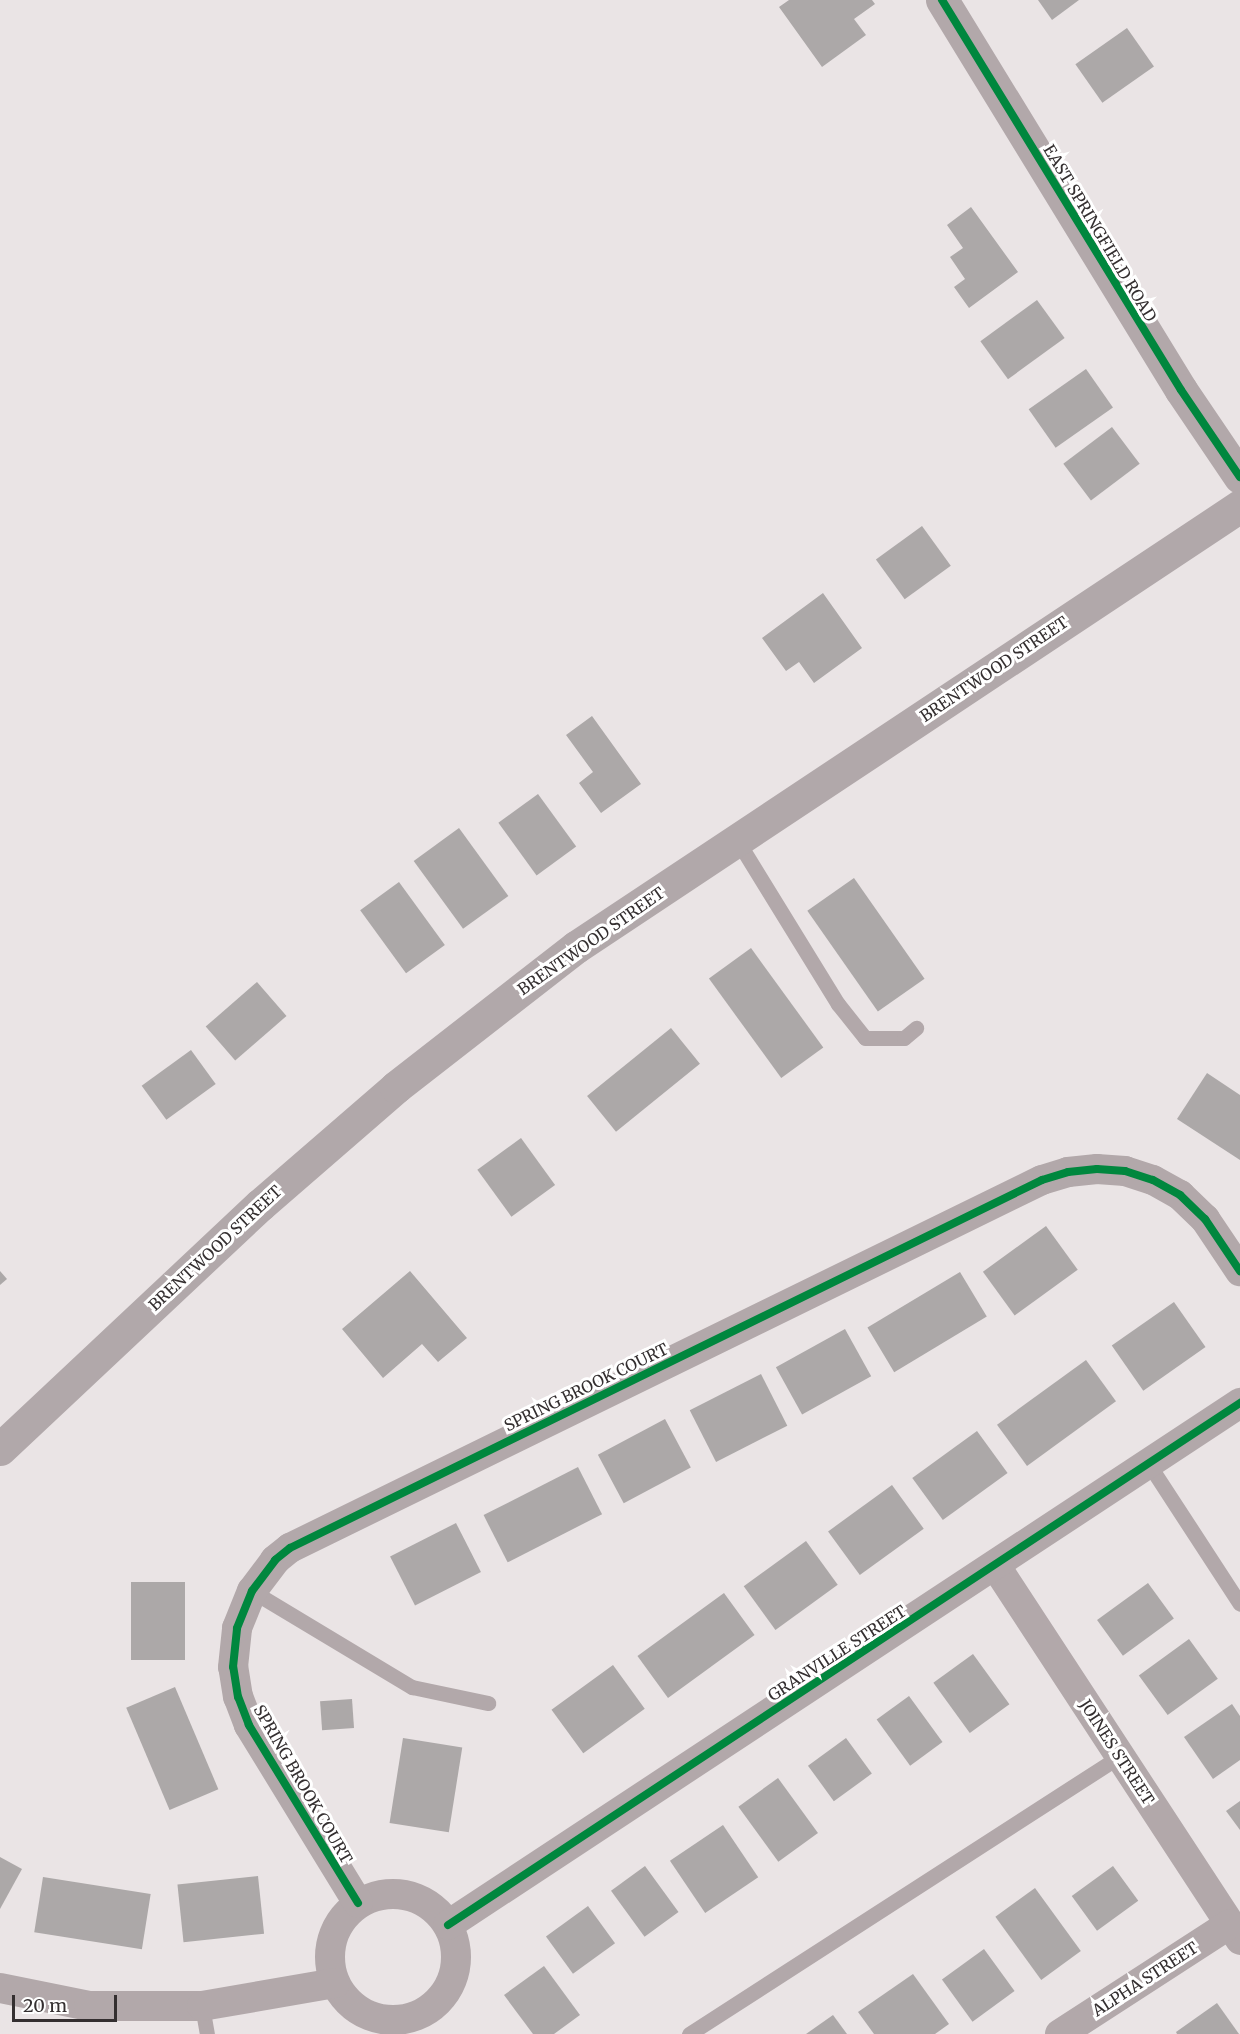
<!DOCTYPE html>
<style>
body{margin:0}
#map{position:relative;width:1240px;height:2034px;overflow:hidden;background:#eae4e5;font-family:Merriweather,serif}
div>[style]{position:absolute}
.building>*{inset:0;background:#aca8a8;transform-origin:0 0}
.service>*{height:15px;margin:-7.5px;padding:0 7.5px;transform-origin:7.5px;border-radius:7.5px;background:#b2a8aa}
.minor>*{height:30px;margin:-15px;padding:0 15px;transform-origin:15px;border-radius:15px;background:#b2a8aa}
.minor>.ring{margin:-15px;padding:0;box-sizing:content-box;background:none;border:30px solid #b2a8aa;border-radius:50%}
.tertiary>*{height:33px;margin:-16.5px;padding:0 16.5px;transform-origin:16.5px;border-radius:16.5px;background:#b2a8aa}
.secondary>*{height:33px;margin:-16.5px;padding:0 16.5px;transform-origin:16.5px;border-radius:16.5px;background:#b1a8aa}
.cycleway>*{height:8px;margin:-4px;padding:0 4px;transform-origin:4px;border-radius:4px;background:#00873e}
span{translate:-50% -50%;white-space:nowrap;text-align:center;line-height:1.15;-webkit-text-stroke:6px #fff;paint-order:stroke}
.street-label{font-size:16px;color:#342f30}
.scale{position:absolute;left:12px;top:1995px;width:105px;height:27px;box-sizing:border-box;border:3px solid #342f30;border-top:0;padding-left:8px;font-size:18px;line-height:21px;white-space:nowrap;color:#342f30;-webkit-text-stroke:4px #fff;paint-order:stroke}
</style>
<div id="map">
<div class="building">
<div style="clip-path:polygon(789px 0,872px 0,875px 4px,854px 19px,866px 35px,822px 67px,779px 7px)"></div>
<div style="clip-path:polygon(1038px 0,1079px 0,1052px 20px)"></div>
<div style="left:1127px;top:28px;width:47px;height:63px;rotate:55deg"></div>
<div style="clip-path:polygon(971px 207px,1018px 272px,969px 308px,954px 287px,965px 279px,950px 257px,963px 248px,947px 225px)"></div>
<div style="left:1037px;top:300px;width:47px;height:70px;rotate:54deg"></div>
<div style="left:1086px;top:369px;width:47px;height:70px;rotate:55deg"></div>
<div style="left:1112px;top:427px;width:46px;height:61px;rotate:53deg"></div>
<div style="left:922px;top:526px;width:49px;height:57px;rotate:54deg"></div>
<div style="clip-path:polygon(823px 593px,862px 648px,814px 683px,799px 662px,786px 671px,762px 638px)"></div>
<div style="clip-path:polygon(592px 716px,641px 784px,601px 813px,579px 783px,593px 772px,566px 735px)"></div>
<div style="left:538px;top:794px;width:65px;height:49px;rotate:54deg"></div>
<div style="left:459px;top:828px;width:84px;height:56px;rotate:54deg"></div>
<div style="left:854px;top:878px;width:123px;height:57px;rotate:55deg"></div>
<div style="left:399px;top:882px;width:78px;height:48px;rotate:54deg"></div>
<div style="left:751px;top:948px;width:123px;height:52px;rotate:54deg"></div>
<div style="left:257px;top:982px;width:45px;height:68px;rotate:49deg"></div>
<div style="left:671px;top:1028px;width:46px;height:108px;rotate:51deg"></div>
<div style="left:191px;top:1050px;width:42px;height:61px;rotate:54deg"></div>
<div style="clip-path:polygon(1207px 1073px,1240px 1095px,1240px 1160px,1177px 1119px)"></div>
<div style="left:521px;top:1138px;width:58px;height:54px;rotate:54deg"></div>
<div style="left:1046px;top:1226px;width:54px;height:78px;rotate:54deg"></div>
<div style="clip-path:polygon(0 1271px,7px 1279px,0 1285px)"></div>
<div style="clip-path:polygon(410px 1271px,467px 1338px,438px 1362px,422px 1344px,383px 1378px,342px 1329px)"></div>
<div style="left:960px;top:1272px;width:52px;height:108px;rotate:59deg"></div>
<div style="left:1174px;top:1302px;width:55px;height:76px;rotate:55deg"></div>
<div style="left:845px;top:1329px;width:54px;height:79px;rotate:61deg"></div>
<div style="left:1086px;top:1360px;width:51px;height:110px;rotate:54deg"></div>
<div style="left:761px;top:1374px;width:58px;height:80px;rotate:63deg"></div>
<div style="left:665px;top:1419px;width:55px;height:76px;rotate:62deg"></div>
<div style="left:977px;top:1431px;width:52px;height:80px;rotate:54deg"></div>
<div style="left:578px;top:1467px;width:53px;height:106px;rotate:63deg"></div>
<div style="left:892px;top:1485px;width:54px;height:79px;rotate:54deg"></div>
<div style="left:456px;top:1523px;width:55px;height:74px;rotate:63deg"></div>
<div style="left:806px;top:1541px;width:54px;height:77px;rotate:54deg"></div>
<div style="left:131px;top:1582px;width:54px;height:78px"></div>
<div style="left:1148px;top:1583px;width:44px;height:63px;rotate:54deg"></div>
<div style="left:724px;top:1593px;width:52px;height:107px;rotate:54deg"></div>
<div style="left:1189px;top:1639px;width:49px;height:62px;rotate:54deg"></div>
<div style="left:973px;top:1654px;width:62px;height:49px;rotate:54deg"></div>
<div style="left:613px;top:1665px;width:54px;height:76px;rotate:54deg"></div>
<div style="left:175px;top:1687px;width:111px;height:53px;rotate:67deg"></div>
<div style="left:909px;top:1696px;width:57px;height:40px;rotate:54deg"></div>
<div style="left:352px;top:1699px;width:29px;height:32px;rotate:86deg"></div>
<div style="clip-path:polygon(1232px 1704px,1240px 1716px,1240px 1760px,1213px 1779px,1184px 1737px)"></div>
<div style="left:403px;top:1738px;width:60px;height:86px;rotate:9deg"></div>
<div style="left:846px;top:1738px;width:44px;height:47px;rotate:54deg"></div>
<div style="left:778px;top:1778px;width:68px;height:49px;rotate:54deg"></div>
<div style="clip-path:polygon(1240px 1801px,1240px 1830px,1226px 1811px)"></div>
<div style="left:723px;top:1825px;width:63px;height:64px;rotate:56deg"></div>
<div style="clip-path:polygon(0 1857px,22px 1869px,0 1909px)"></div>
<div style="left:645px;top:1866px;width:57px;height:42px;rotate:54deg"></div>
<div style="left:1113px;top:1866px;width:43px;height:51px;rotate:54deg"></div>
<div style="left:258px;top:1876px;width:58px;height:81px;rotate:84deg"></div>
<div style="left:43px;top:1877px;width:109px;height:56px;rotate:9deg"></div>
<div style="left:1035px;top:1888px;width:78px;height:49px;rotate:54deg"></div>
<div style="left:588px;top:1906px;width:46px;height:52px;rotate:54deg"></div>
<div style="left:984px;top:1949px;width:52px;height:52px;rotate:54deg"></div>
<div style="clip-path:polygon(544px 1966px,580px 2015px,554px 2034px,533px 2034px,504px 1995px)"></div>
<div style="clip-path:polygon(913px 1974px,949px 2024px,935px 2034px,874px 2034px,858px 2012px)"></div>
<div style="clip-path:polygon(1217px 2003px,1239px 2034px,1177px 2034px,1176px 2032px)"></div>
<div style="clip-path:polygon(833px 2015px,847px 2034px,806px 2034px)"></div>
</div>
<div class="service">
<div style="left:737px;top:840px;width:193px;rotate:58.4deg"></div>
<div style="left:838px;top:1004px;width:43px;rotate:51.5deg"></div>
<div style="left:865px;top:1038px;width:39px"></div>
<div style="left:904px;top:1038px;width:16px;rotate:-40deg"></div>
<div style="left:1148px;top:1463px;width:168px;rotate:56.9deg"></div>
<div style="left:252px;top:1591px;width:187px;rotate:31deg"></div>
<div style="left:412px;top:1687px;width:78px;rotate:11.9deg"></div>
<div style="left:202px;top:2006px;width:28px;rotate:80deg"></div>
<div style="left:689px;top:2034px;width:513px;rotate:-32.82deg"></div>
</div>
<div class="minor">
<div style="left:995px;top:1565px;width:448px;rotate:56.8deg"></div>
<div class="ring" style="left:330px;top:1894px;width:96px;height:96px"></div>
<div style="left:358px;top:1903px;width:209px;rotate:-121.5deg"></div>
<div style="left:249px;top:1725px;width:30px;rotate:-111deg"></div>
<div style="left:238px;top:1697px;width:30px;rotate:-99deg"></div>
<div style="left:233px;top:1667px;width:39px;rotate:-84deg"></div>
<div style="left:237px;top:1628px;width:40px;rotate:-68deg"></div>
<div style="left:252px;top:1591px;width:39px;rotate:-53deg"></div>
<div style="left:275px;top:1560px;width:19px;rotate:-39deg"></div>
<div style="left:290px;top:1548px;width:837px;rotate:-26.08deg"></div>
<div style="left:1042px;top:1180px;width:27px;rotate:-17deg"></div>
<div style="left:1068px;top:1172px;width:29px;rotate:-6deg"></div>
<div style="left:1097px;top:1169px;width:28px;rotate:4deg"></div>
<div style="left:1125px;top:1171px;width:29px;rotate:18deg"></div>
<div style="left:1153px;top:1180px;width:31px;rotate:29deg"></div>
<div style="left:1180px;top:1195px;width:35px;rotate:44deg"></div>
<div style="left:1205px;top:1219px;width:63px;rotate:56.1deg"></div>
<div style="left:448px;top:1925px;width:949px;rotate:-33.39deg"></div>
<div style="left:0;top:1988px;width:91px;rotate:11.4deg"></div>
<div style="left:89px;top:2006px;width:113px"></div>
<div style="left:202px;top:2006px;width:135px;rotate:-9.8deg"></div>
<div style="left:1060px;top:2034px;width:202px;rotate:-32.9deg"></div>
</div>
<div class="tertiary">
<div style="left:942px;top:0;width:457px;rotate:58.5deg"></div>
<div style="left:1181px;top:390px;width:105px;rotate:55.9deg"></div>
</div>
<div class="secondary">
<div style="left:0;top:1449px;width:357px;rotate:-43.2deg"></div>
<div style="left:260px;top:1205px;width:180px;rotate:-40.9deg"></div>
<div style="left:396px;top:1087px;width:228px;rotate:-37.9deg"></div>
<div style="left:576px;top:947px;width:797px;rotate:-33.59deg"></div>
</div>
<div class="cycleway">
<div style="left:942px;top:0;width:457px;rotate:58.5deg"></div>
<div style="left:1181px;top:390px;width:105px;rotate:55.9deg"></div>
<div style="left:358px;top:1903px;width:209px;rotate:-121.5deg"></div>
<div style="left:249px;top:1725px;width:30px;rotate:-111deg"></div>
<div style="left:238px;top:1697px;width:30px;rotate:-99deg"></div>
<div style="left:233px;top:1667px;width:39px;rotate:-84deg"></div>
<div style="left:237px;top:1628px;width:40px;rotate:-68deg"></div>
<div style="left:252px;top:1591px;width:39px;rotate:-53deg"></div>
<div style="left:275px;top:1560px;width:19px;rotate:-39deg"></div>
<div style="left:290px;top:1548px;width:837px;rotate:-26.08deg"></div>
<div style="left:1042px;top:1180px;width:27px;rotate:-17deg"></div>
<div style="left:1068px;top:1172px;width:29px;rotate:-6deg"></div>
<div style="left:1097px;top:1169px;width:28px;rotate:4deg"></div>
<div style="left:1125px;top:1171px;width:29px;rotate:18deg"></div>
<div style="left:1153px;top:1180px;width:31px;rotate:29deg"></div>
<div style="left:1180px;top:1195px;width:35px;rotate:44deg"></div>
<div style="left:1205px;top:1219px;width:63px;rotate:56.1deg"></div>
<div style="left:448px;top:1925px;width:949px;rotate:-33.39deg"></div>
</div>
<div class="street-label">
<span style="left:1100px;top:233px;rotate:59deg">EAST SPRINGFIELD ROAD</span>
<span style="left:994px;top:669px;rotate:-34deg">BRENTWOOD STREET</span>
<span style="left:591px;top:941px;rotate:-35deg">BRENTWOOD STREET</span>
<span style="left:215px;top:1248px;rotate:-43deg">BRENTWOOD STREET</span>
<span style="left:586px;top:1387px;rotate:-26deg">SPRING BROOK COURT</span>
<span style="left:837px;top:1653px;rotate:-33deg">GRANVILLE STREET</span>
<span style="left:1117px;top:1752px;rotate:57deg">JOINES STREET</span>
<span style="left:303px;top:1784px;rotate:60deg">SPRING BROOK COURT</span>
<span style="left:1145px;top:1979px;rotate:-33deg">ALPHA STREET</span>
</div>
<div class="scale">20 m</div>
</div>
